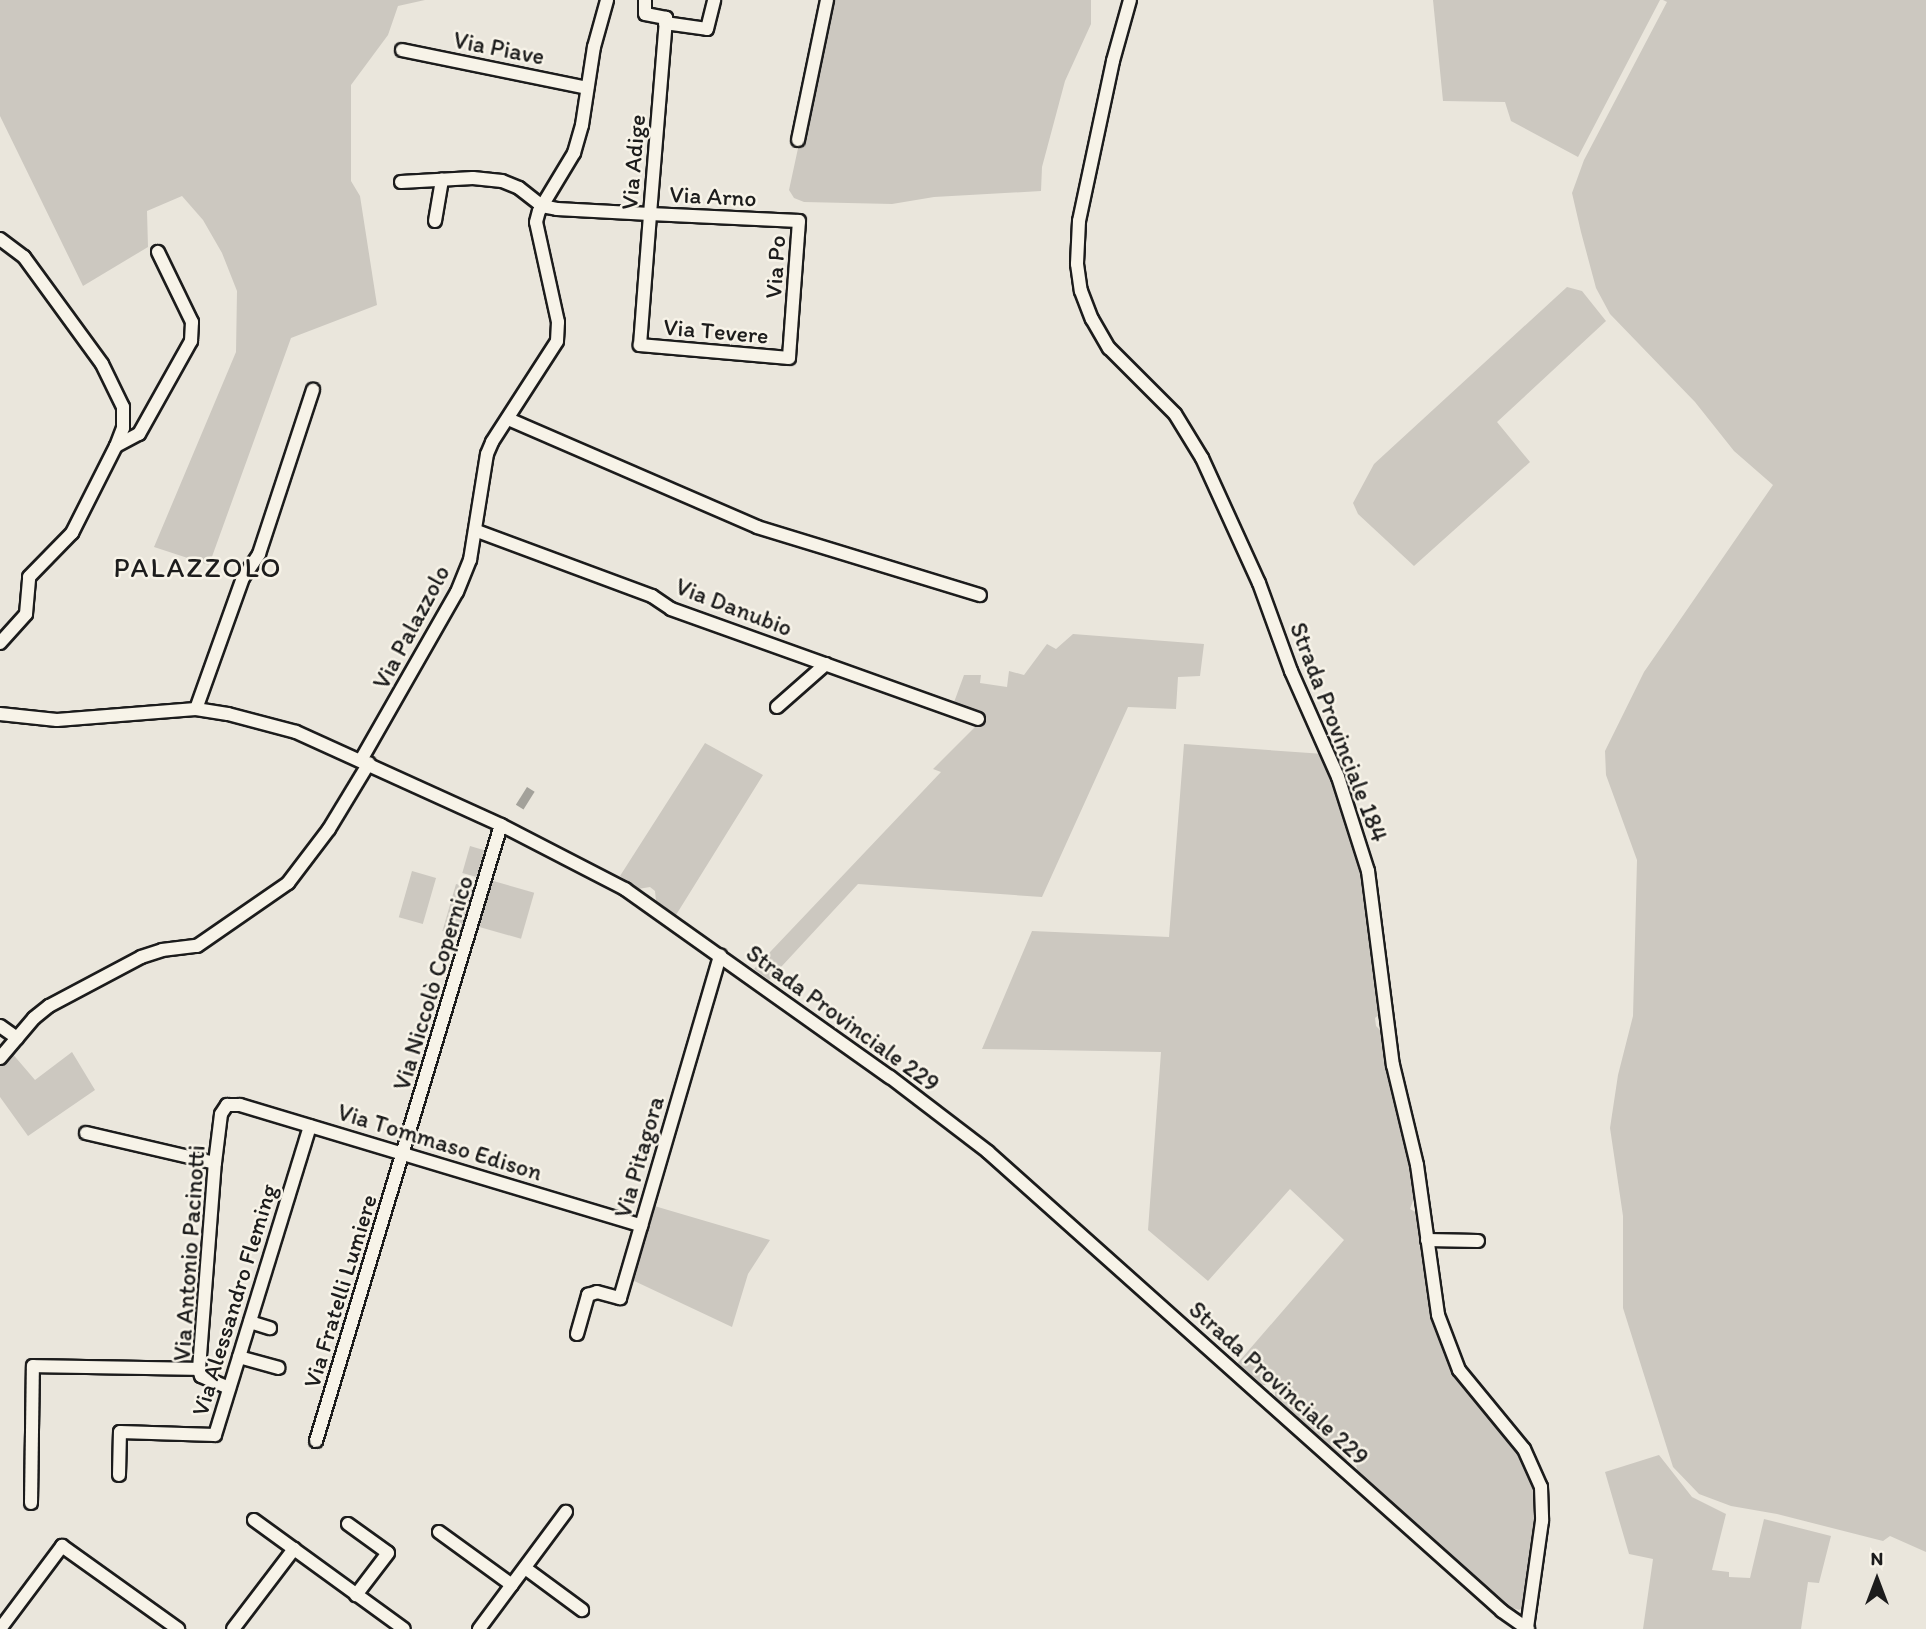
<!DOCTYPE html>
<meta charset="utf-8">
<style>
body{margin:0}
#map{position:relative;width:1926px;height:1629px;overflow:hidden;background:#eae6dc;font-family:Itim,sans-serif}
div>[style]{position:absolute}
.green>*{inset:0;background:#ccc8c0;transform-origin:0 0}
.water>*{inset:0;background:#a3a19a;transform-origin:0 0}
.roads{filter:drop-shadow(2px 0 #1c1c1c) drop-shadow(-2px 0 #1c1c1c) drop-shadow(0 2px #1c1c1c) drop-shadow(0 -2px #1c1c1c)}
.minor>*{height:12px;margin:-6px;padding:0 6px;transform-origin:6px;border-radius:6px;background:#f7f3e8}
span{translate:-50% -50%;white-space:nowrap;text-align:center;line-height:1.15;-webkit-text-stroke:5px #f7f3e8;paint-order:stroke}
.street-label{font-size:24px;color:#1c1c1c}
.quarter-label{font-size:28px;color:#1c1c1c;letter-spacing:2px}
.north{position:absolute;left:1842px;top:1545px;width:70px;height:70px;-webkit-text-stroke:5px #f7f3e8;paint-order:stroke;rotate:0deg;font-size:19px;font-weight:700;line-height:28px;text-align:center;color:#1c1c1c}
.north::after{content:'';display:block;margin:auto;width:24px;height:32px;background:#1c1c1c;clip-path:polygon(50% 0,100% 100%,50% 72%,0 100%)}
</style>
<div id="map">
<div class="green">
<div style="clip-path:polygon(0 0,425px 0,398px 6px,388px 35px,351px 85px,351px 181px,360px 196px,377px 305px,291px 338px,209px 565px,154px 547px,236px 352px,237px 291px,222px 253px,203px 220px,182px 196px,147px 211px,148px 247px,83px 286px,0 116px)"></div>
<div style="clip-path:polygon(830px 0,1091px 0,1091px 24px,1065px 81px,1042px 167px,1041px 191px,934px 197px,892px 204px,804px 202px,794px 198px,789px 190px)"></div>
<div style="clip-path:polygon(1433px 0,1660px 0,1578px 157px,1511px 121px,1505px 102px,1443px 101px)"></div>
<div style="clip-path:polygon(1663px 0,1926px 0,1926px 1552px,1890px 1536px,1883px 1541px,1777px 1514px,1731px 1506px,1699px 1494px,1673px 1467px,1623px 1308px,1623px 1216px,1610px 1128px,1618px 1075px,1633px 1016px,1637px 860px,1606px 775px,1605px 751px,1644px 672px,1773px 485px,1734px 451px,1695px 402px,1610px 314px,1596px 288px,1581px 232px,1572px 193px,1584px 160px,1667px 2px)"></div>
<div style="clip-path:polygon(1567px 287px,1582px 291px,1606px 321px,1497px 422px,1530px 462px,1414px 566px,1358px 514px,1353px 503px,1374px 464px)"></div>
<div style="clip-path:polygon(1073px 634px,1204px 644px,1200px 676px,1178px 677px,1176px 709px,1128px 707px,1042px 897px,858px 884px,769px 980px,754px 969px,941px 772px,933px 769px,985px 717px,953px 705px,964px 675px,981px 675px,980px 683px,1007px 687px,1009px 671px,1024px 675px,1047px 644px,1056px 649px)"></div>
<div style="clip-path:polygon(705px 743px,763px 775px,676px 915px,656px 901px,655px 891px,650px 887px,638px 889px,620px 876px)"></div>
<div style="clip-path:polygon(1184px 744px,1324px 754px,1364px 870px,1381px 1013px,1375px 1018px,1376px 1026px,1383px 1033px,1411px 1164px,1416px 1193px,1410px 1209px,1419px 1214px,1433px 1320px,1456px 1371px,1521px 1453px,1536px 1486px,1537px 1520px,1523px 1607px,1519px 1610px,1504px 1605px,1357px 1473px,1356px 1459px,1351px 1456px,1346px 1461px,1275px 1400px,1275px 1389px,1269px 1384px,1260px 1386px,1236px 1365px,1344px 1240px,1290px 1189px,1208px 1281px,1148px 1230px,1161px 1052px,982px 1049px,1032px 931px,1169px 937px)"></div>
<div style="left:470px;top:846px;width:15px;height:28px;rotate:16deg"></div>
<div style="left:412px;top:871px;width:25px;height:48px;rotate:16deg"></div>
<div style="left:490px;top:880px;width:46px;height:48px;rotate:16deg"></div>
<div style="left:456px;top:884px;width:22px;height:49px;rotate:16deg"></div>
<div style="clip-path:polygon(11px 1052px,35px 1080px,72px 1052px,95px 1090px,28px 1136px,0 1097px,0 1066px)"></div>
<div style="clip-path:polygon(651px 1205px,770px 1240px,748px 1274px,732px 1327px,630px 1279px)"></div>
<div style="clip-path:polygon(1659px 1455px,1692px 1497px,1726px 1514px,1712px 1570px,1729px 1572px,1729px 1577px,1750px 1578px,1764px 1519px,1831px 1536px,1819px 1583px,1808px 1582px,1801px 1629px,1643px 1629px,1653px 1559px,1629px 1554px,1605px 1472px)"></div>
</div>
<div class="water">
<div style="left:527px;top:787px;width:9px;height:21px;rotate:32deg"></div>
</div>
<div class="roads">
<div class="minor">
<div style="left:1130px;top:0;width:63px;rotate:105.6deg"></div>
<div style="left:1113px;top:61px;width:164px;rotate:102deg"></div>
<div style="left:1079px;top:221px;width:43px;rotate:92.7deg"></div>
<div style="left:1077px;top:264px;width:27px;rotate:82deg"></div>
<div style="left:1081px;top:291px;width:30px;rotate:69deg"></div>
<div style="left:1092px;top:319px;width:34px;rotate:60deg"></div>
<div style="left:1109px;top:348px;width:93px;rotate:45deg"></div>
<div style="left:1175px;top:414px;width:52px;rotate:58.5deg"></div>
<div style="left:1202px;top:458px;width:137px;rotate:65.5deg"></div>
<div style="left:1259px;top:583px;width:94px;rotate:70deg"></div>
<div style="left:1291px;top:671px;width:116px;rotate:66.1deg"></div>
<div style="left:1338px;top:777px;width:99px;rotate:72.3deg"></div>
<div style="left:1368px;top:871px;width:196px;rotate:82.7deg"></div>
<div style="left:1393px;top:1065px;width:103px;rotate:76.5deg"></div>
<div style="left:1417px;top:1165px;width:151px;rotate:82deg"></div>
<div style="left:1438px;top:1315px;width:59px;rotate:69.1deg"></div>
<div style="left:1459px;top:1370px;width:102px;rotate:50.6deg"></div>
<div style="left:1524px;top:1449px;width:42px;rotate:65.9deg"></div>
<div style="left:1541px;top:1487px;width:34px;rotate:88deg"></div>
<div style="left:1542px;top:1521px;width:108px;rotate:98deg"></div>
<div style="left:665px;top:23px;width:42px;rotate:8.1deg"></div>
<div style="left:707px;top:29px;width:30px;rotate:-76deg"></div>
<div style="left:402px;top:50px;width:189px;rotate:11.6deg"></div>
<div style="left:798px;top:140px;width:143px;rotate:-78.3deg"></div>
<div style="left:401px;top:182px;width:72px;rotate:-3.2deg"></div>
<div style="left:473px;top:178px;width:29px;rotate:6deg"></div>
<div style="left:502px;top:181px;width:18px;rotate:22deg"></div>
<div style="left:519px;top:188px;width:29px;rotate:38deg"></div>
<div style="left:542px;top:206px;width:15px;rotate:11deg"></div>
<div style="left:557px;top:209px;width:93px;rotate:3.1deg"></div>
<div style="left:650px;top:214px;width:149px;rotate:2.7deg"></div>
<div style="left:799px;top:221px;width:137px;rotate:94.2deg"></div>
<div style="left:789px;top:358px;width:150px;rotate:-175deg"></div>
<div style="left:640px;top:345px;width:131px;rotate:-85.6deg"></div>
<div style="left:650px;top:214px;width:197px;rotate:-85.3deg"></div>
<div style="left:666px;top:18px;width:21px;rotate:-169deg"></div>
<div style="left:645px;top:14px;width:14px;rotate:-90deg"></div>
<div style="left:435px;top:221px;width:42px;rotate:-80.3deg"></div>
<div style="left:0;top:239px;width:30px;rotate:37deg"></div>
<div style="left:24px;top:257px;width:132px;rotate:53.9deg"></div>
<div style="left:102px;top:364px;width:48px;rotate:64deg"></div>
<div style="left:123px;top:407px;width:21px;rotate:90deg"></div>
<div style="left:123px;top:428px;width:19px;rotate:111deg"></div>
<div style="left:508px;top:419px;width:271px;rotate:23.4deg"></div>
<div style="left:757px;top:527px;width:233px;rotate:17deg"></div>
<div style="left:477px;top:531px;width:187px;rotate:20.4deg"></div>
<div style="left:652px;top:596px;width:23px;rotate:34deg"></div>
<div style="left:671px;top:609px;width:326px;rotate:19.7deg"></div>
<div style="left:0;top:643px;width:39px;rotate:-48deg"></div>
<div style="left:26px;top:614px;width:37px;rotate:-85deg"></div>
<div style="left:29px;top:577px;width:62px;rotate:-45.7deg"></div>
<div style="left:72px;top:533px;width:97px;rotate:-63.2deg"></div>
<div style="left:116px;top:446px;width:26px;rotate:-28deg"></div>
<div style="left:139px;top:434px;width:107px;rotate:-60.8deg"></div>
<div style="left:191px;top:341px;width:19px;rotate:-87deg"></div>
<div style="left:192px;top:322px;width:78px;rotate:-115.9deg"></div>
<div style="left:777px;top:707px;width:65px;rotate:-41.3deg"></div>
<div style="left:196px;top:709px;width:139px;rotate:-70.3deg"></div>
<div style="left:243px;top:578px;width:29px;rotate:-56deg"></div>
<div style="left:259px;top:554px;width:173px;rotate:-71.8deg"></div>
<div style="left:0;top:714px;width:57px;rotate:6deg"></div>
<div style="left:57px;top:720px;width:139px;rotate:-4.5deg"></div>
<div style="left:196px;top:709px;width:32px;rotate:9deg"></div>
<div style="left:228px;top:714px;width:70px;rotate:14.8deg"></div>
<div style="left:296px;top:732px;width:225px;rotate:24.4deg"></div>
<div style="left:501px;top:825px;width:140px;rotate:27.3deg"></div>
<div style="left:625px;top:889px;width:325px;rotate:35.4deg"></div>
<div style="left:890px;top:1077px;width:123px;rotate:37.4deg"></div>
<div style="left:988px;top:1152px;width:689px;rotate:41.76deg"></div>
<div style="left:1502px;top:1611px;width:32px;rotate:35deg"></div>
<div style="left:361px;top:760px;width:193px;rotate:-60.3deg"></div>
<div style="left:457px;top:592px;width:35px;rotate:-68deg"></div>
<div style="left:470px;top:560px;width:107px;rotate:-80.9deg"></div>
<div style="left:487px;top:454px;width:13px;rotate:-67deg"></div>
<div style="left:492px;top:442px;width:120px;rotate:-57.2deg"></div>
<div style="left:557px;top:341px;width:19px;rotate:-87deg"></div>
<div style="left:558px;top:322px;width:102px;rotate:-102.4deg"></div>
<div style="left:536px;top:222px;width:11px;rotate:-75deg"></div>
<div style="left:539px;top:211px;width:68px;rotate:-58.9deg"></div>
<div style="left:574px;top:153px;width:29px;rotate:-74deg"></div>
<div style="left:582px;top:125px;width:79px;rotate:-81.3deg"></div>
<div style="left:594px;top:47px;width:49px;rotate:-74.5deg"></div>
<div style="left:0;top:1026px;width:21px;rotate:35deg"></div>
<div style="left:0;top:1058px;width:52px;rotate:-49.6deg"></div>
<div style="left:34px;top:1018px;width:19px;rotate:-39deg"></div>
<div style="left:49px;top:1006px;width:104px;rotate:-28deg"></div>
<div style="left:141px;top:957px;width:22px;rotate:-18deg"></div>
<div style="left:162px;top:950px;width:35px;rotate:-7deg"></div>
<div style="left:197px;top:946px;width:111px;rotate:-34.7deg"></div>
<div style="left:288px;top:883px;width:68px;rotate:-52.8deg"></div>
<div style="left:329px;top:829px;width:77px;rotate:-58.8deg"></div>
<div style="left:86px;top:1133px;width:132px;rotate:13.1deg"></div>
<div style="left:1427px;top:1240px;width:51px;rotate:1.1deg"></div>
<div style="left:250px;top:1322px;width:21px;rotate:17deg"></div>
<div style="left:577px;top:1334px;width:41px;rotate:-74.2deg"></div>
<div style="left:588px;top:1295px;width:9px;rotate:-18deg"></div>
<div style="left:597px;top:1292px;width:24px;rotate:15deg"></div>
<div style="left:620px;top:1298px;width:357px;rotate:-73.7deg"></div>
<div style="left:239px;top:1357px;width:41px;rotate:15.4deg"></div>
<div style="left:229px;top:1388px;width:30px;rotate:-157deg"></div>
<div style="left:201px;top:1376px;width:7px;rotate:-106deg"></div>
<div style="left:199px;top:1369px;width:207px;rotate:-85.6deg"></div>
<div style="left:215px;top:1163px;width:49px;rotate:-83deg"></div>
<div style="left:221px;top:1114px;width:11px;rotate:-56deg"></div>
<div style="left:227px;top:1105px;width:13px"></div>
<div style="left:240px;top:1105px;width:419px;rotate:16.7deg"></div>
<div style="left:316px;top:1441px;width:643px;rotate:-73.28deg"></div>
<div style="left:119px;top:1475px;width:43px;rotate:-88.7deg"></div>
<div style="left:120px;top:1432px;width:95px;rotate:1.8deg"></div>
<div style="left:215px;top:1435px;width:323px;rotate:-72.9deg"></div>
<div style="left:31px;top:1503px;width:137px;rotate:-89.2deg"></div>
<div style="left:33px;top:1366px;width:166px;rotate:1deg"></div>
<div style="left:254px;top:1520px;width:185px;rotate:36deg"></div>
<div style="left:348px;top:1524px;width:49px;rotate:35.9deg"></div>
<div style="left:388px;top:1553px;width:53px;rotate:127.3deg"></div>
<div style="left:439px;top:1532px;width:90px;rotate:36deg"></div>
<div style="left:525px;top:1568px;width:71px;rotate:36.4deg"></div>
<div style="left:0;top:1629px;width:104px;rotate:-53.2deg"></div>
<div style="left:62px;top:1546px;width:143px;rotate:35.6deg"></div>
<div style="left:233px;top:1629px;width:101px;rotate:-52.7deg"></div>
<div style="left:479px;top:1629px;width:146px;rotate:-53.4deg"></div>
</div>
</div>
<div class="street-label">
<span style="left:499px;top:48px;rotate:11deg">Via Piave</span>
<span style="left:633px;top:162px;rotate:-85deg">Via Adige</span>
<span style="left:713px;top:196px;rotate:3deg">Via Arno</span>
<span style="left:775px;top:267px;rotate:-86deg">Via Po</span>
<span style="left:716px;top:331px;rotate:5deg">Via Tevere</span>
<span style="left:734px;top:607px;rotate:21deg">Via Danubio</span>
<span style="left:411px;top:627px;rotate:-62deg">Via Palazzolo</span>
<span style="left:1339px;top:732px;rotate:69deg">Strada Provinciale 184</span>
<span style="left:433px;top:983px;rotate:-73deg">Via Niccolò Copernico</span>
<span style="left:843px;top:1018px;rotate:36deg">Strada Provinciale 229</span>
<span style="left:440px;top:1142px;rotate:17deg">Via Tommaso Edison</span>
<span style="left:639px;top:1157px;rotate:-74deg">Via Pitagora</span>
<span style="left:189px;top:1253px;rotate:-86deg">Via Antonio Pacinotti</span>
<span style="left:340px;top:1291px;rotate:-73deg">Via Fratelli Lumiere</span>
<span style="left:234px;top:1300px;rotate:-73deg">Via Alessandro Fleming</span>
<span style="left:1279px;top:1383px;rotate:42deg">Strada Provinciale 229</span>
</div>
<div class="quarter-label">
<span style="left:198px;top:567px">PALAZZOLO</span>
</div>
<div class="north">N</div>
</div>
